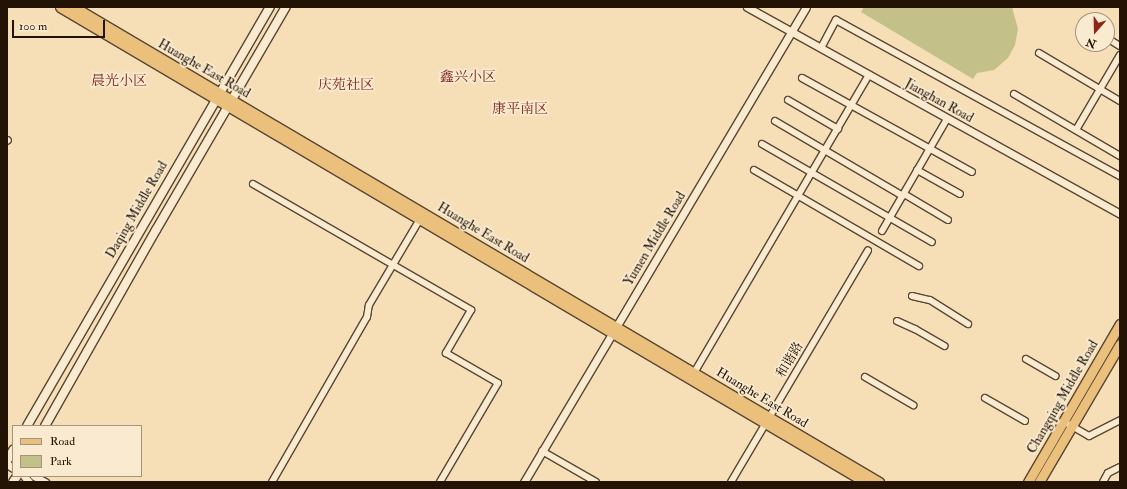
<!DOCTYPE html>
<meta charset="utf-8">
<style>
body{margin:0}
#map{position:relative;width:1127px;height:489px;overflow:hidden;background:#f6dfb7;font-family:"IM FELL Double Pica","Noto Serif SC",serif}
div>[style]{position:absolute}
.green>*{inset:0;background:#c4c089}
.roads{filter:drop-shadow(1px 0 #584632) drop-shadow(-1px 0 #584632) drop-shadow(0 1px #584632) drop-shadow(0 -1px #584632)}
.minor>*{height:6px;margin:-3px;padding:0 3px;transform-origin:3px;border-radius:3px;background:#f9ead0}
.tertiary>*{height:7px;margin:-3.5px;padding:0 3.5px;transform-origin:3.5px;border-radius:3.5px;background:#f9ead0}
.secondary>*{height:8px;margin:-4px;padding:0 4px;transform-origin:4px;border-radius:4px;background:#f9ead0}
.primary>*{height:9px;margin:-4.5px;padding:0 4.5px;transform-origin:4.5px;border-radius:4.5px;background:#ebc07c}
span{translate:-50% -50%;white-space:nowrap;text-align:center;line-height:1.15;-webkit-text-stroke:3.5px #f9ead0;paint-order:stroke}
.street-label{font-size:13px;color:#231305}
.neighbourhood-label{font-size:14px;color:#7a1f14}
.frame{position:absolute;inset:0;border:8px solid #231305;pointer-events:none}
.legend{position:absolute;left:12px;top:425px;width:130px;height:52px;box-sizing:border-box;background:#f9ead0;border:1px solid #a3947f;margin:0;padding:5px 7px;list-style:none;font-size:12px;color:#231305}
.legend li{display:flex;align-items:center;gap:8px;height:20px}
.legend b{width:20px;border:1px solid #a3947f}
.north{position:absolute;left:1075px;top:12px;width:40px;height:40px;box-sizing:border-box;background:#f9ead0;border:1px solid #a3947f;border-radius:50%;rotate:200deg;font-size:11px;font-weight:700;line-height:16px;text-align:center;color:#231305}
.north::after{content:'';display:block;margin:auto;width:14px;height:18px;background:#8f2418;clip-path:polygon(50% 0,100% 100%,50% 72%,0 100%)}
.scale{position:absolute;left:12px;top:20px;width:93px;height:18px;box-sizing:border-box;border:2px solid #231305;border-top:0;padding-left:5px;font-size:12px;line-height:14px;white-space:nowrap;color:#231305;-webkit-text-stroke:3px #f9ead0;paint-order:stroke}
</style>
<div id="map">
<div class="green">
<div style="clip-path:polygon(864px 7px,1012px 7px,1018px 29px,1015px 45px,1008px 58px,994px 70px,977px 73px,973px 79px,861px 12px)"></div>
</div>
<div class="roads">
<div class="minor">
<div style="left:1107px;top:38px;width:15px;rotate:32deg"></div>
<div style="left:821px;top:48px;width:32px;rotate:-62deg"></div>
<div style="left:836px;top:20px;width:324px;rotate:28.8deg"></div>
<div style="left:1039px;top:53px;width:94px;rotate:30.7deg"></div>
<div style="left:802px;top:78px;width:194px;rotate:28.9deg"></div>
<div style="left:1014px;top:94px;width:123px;rotate:30.3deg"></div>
<div style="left:788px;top:100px;width:58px;rotate:30.1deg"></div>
<div style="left:775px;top:121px;width:148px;rotate:30.4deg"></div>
<div style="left:1076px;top:130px;width:87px;rotate:-59.6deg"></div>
<div style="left:7px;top:141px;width:1px;rotate:-45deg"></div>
<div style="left:762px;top:144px;width:196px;rotate:30deg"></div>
<div style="left:754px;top:170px;width:191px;rotate:30.2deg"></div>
<div style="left:917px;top:170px;width:49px;rotate:29.2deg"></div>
<div style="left:253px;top:184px;width:252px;rotate:30deg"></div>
<div style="left:471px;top:310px;width:50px;rotate:120.2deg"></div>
<div style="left:446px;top:353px;width:60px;rotate:30deg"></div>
<div style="left:498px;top:383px;width:115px;rotate:120.4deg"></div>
<div style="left:904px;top:194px;width:51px;rotate:30.6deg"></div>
<div style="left:882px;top:231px;width:129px;rotate:-59.9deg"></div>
<div style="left:912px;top:296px;width:18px;rotate:13deg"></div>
<div style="left:930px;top:300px;width:45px;rotate:32.3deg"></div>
<div style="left:897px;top:321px;width:20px;rotate:24deg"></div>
<div style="left:915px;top:329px;width:34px;rotate:30deg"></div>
<div style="left:1026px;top:359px;width:34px;rotate:30deg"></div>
<div style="left:694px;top:373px;width:346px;rotate:-59.6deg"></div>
<div style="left:865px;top:377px;width:56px;rotate:30.3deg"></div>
<div style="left:985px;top:398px;width:46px;rotate:29.9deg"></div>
<div style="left:1063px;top:421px;width:30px;rotate:30deg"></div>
<div style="left:1089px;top:436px;width:35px;rotate:-27deg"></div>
<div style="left:542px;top:451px;width:62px;rotate:29.9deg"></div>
<div style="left:272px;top:482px;width:190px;rotate:-60.1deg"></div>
<div style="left:367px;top:317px;width:12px;rotate:-81deg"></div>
<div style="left:369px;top:305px;width:100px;rotate:-59.3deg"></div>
<div style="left:731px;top:482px;width:269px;rotate:-59.4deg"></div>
<div style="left:1103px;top:482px;width:10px;rotate:-61deg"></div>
<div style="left:1108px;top:473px;width:13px;rotate:-27deg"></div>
</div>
<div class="tertiary">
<div style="left:747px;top:7px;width:427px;rotate:29deg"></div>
<div style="left:7px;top:464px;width:7px;rotate:34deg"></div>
<div style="left:24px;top:476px;width:8px;rotate:50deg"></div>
<div style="left:34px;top:476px;width:13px;rotate:29deg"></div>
<div style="left:524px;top:482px;width:552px;rotate:-59.3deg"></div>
</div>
<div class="secondary">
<div style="left:27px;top:426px;width:484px;rotate:-59.9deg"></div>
<div style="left:45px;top:426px;width:225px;rotate:-60.5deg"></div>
<div style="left:156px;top:230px;width:258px;rotate:-59.8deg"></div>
<div style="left:7px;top:461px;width:13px;rotate:-61deg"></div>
<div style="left:13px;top:482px;width:7px;rotate:-56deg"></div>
</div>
<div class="primary">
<div style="left:60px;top:7px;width:935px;rotate:30.54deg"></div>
<div style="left:74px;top:7px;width:935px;rotate:30.54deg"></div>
<div style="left:1028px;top:482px;width:183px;rotate:-59.8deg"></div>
<div style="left:1039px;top:482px;width:160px;rotate:-59.6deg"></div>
</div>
</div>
<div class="street-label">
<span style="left:204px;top:69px;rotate:30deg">Huanghe East Road</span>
<span style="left:939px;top:101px;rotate:29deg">Jianghan Road</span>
<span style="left:137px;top:210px;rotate:-60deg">Daqing Middle Road</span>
<span style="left:483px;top:233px;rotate:31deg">Huanghe East Road</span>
<span style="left:655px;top:239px;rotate:-59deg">Yumen Middle Road</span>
<span style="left:790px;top:360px;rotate:-59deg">和谐路</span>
<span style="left:1063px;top:397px;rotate:-60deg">Changqing Middle Road</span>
<span style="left:762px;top:398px;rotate:31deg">Huanghe East Road</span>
</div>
<div class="neighbourhood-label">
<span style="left:468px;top:77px">鑫兴小区</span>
<span style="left:119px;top:81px">晨光小区</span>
<span style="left:346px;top:85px">庆苑社区</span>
<span style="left:520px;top:109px">康平南区</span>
</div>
<div class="frame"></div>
<ul class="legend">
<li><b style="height:5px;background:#ebc07c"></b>Road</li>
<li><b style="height:11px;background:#c4c089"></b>Park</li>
</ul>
<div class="north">N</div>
<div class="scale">100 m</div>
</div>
